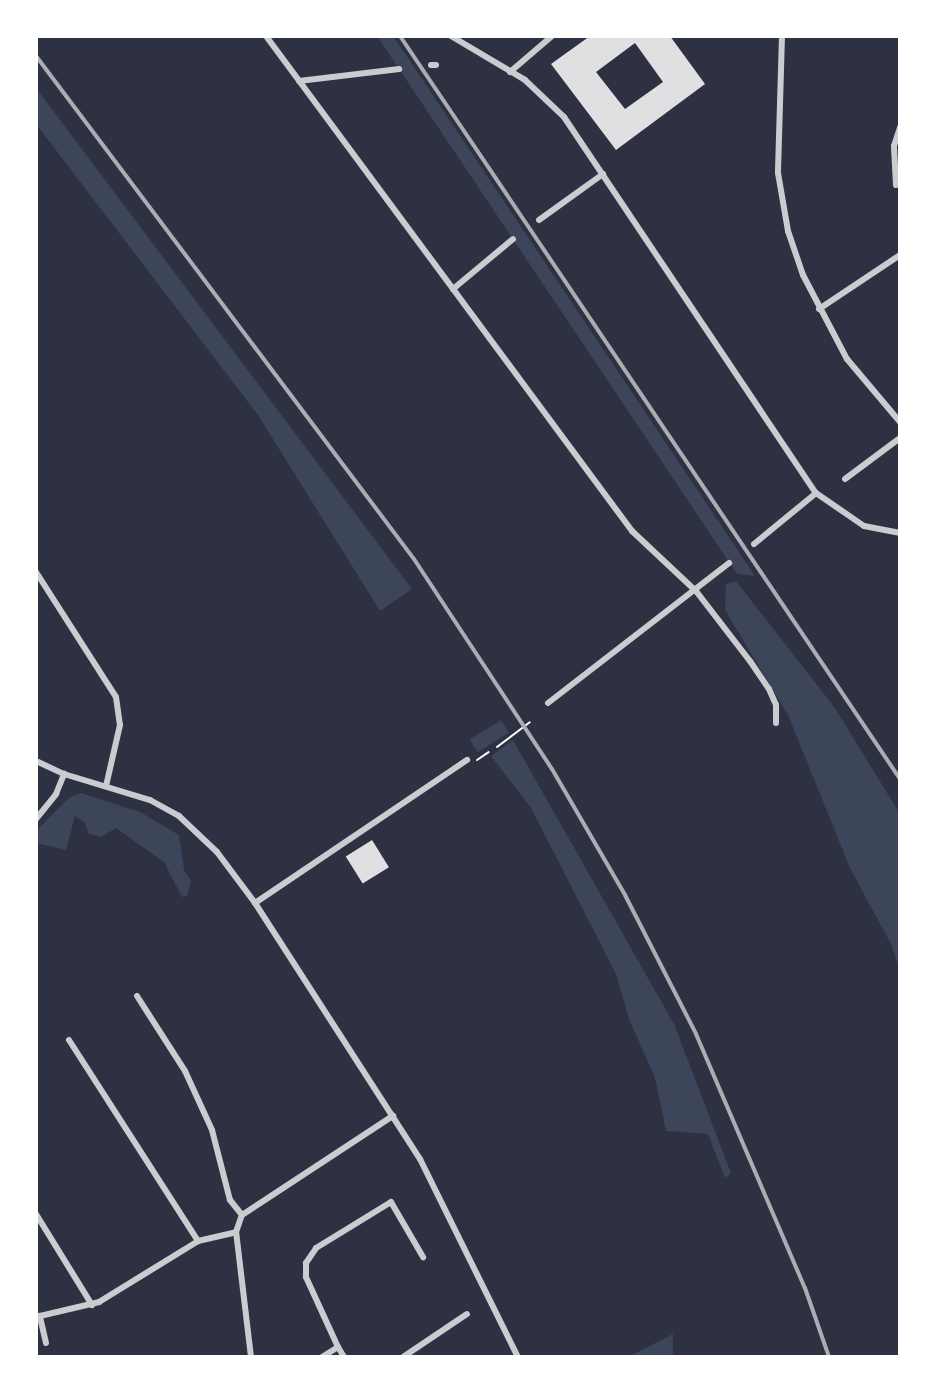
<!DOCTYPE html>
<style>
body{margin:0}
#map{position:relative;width:936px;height:1393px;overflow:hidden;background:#2d3142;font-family:Ubuntu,sans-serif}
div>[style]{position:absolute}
.green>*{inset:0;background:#3c4559;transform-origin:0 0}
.building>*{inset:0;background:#e0e0e3;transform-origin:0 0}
.path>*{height:2px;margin:-1px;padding:0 1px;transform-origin:1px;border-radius:1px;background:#fff}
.minor>*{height:6px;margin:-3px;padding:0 3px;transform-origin:3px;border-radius:3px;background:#caccd0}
.rail>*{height:4px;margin:-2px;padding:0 2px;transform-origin:2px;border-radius:2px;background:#abadb3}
span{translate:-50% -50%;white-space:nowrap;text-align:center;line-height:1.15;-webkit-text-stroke:5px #fff;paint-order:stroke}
.frame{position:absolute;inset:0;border:38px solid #fff;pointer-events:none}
</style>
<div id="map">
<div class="green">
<div style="clip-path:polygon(377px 36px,393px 36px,404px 52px,755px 576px,737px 574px)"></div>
<div style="clip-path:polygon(36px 88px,412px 589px,380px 611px,258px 415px,36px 124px)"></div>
<div style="clip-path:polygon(736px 581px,835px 708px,900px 814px,900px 972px,892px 946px,850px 868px,788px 715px,725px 610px,726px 584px)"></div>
<div style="left:501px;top:720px;width:15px;height:37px;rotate:58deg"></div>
<div style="clip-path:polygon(513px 740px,674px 1024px,731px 1173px,725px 1178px,708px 1134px,666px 1131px,655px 1078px,629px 1019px,616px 974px,531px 808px,491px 756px)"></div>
<div style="clip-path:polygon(81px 793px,140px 812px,179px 835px,184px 870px,191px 881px,187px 896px,182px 897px,164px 862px,116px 828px,101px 837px,89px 834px,84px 822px,75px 816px,66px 850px,36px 843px,36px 831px,70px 797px)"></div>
<div style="clip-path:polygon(673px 1334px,673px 1357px,628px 1357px)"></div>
</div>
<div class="building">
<div style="clip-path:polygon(evenodd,590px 36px,670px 36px,705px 84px,616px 150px,551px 64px,590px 36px,635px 43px,663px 82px,625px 109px,596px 72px,635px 43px)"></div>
<div style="left:372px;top:840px;width:32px;height:31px;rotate:58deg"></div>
</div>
<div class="path">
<div style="left:497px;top:747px;width:41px;rotate:-37.1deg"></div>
<div style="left:477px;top:760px;width:14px;rotate:-34deg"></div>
</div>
<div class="minor">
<div style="left:266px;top:36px;width:616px;rotate:53.52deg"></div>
<div style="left:632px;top:531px;width:88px;rotate:43.2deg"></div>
<div style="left:696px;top:591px;width:88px;rotate:52.4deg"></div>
<div style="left:750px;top:661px;width:34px;rotate:56deg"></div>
<div style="left:769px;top:689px;width:17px;rotate:66deg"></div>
<div style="left:776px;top:705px;width:18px;rotate:90deg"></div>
<div style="left:451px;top:36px;width:86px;rotate:30.7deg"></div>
<div style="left:525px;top:80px;width:54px;rotate:43.5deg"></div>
<div style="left:564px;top:117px;width:453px;rotate:56.2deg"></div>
<div style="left:816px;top:493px;width:58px;rotate:34.5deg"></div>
<div style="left:864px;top:526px;width:37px;rotate:11deg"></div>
<div style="left:782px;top:36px;width:137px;rotate:91.7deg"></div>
<div style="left:778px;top:173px;width:59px;rotate:80.2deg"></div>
<div style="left:788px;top:231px;width:46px;rotate:71.2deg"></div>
<div style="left:803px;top:275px;width:95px;rotate:62.4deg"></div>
<div style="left:847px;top:359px;width:82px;rotate:49.9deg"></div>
<div style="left:431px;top:65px;width:5px"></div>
<div style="left:510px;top:72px;width:55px;rotate:-40.6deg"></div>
<div style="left:299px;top:81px;width:101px;rotate:-6.8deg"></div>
<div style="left:896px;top:185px;width:39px;rotate:-93deg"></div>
<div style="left:894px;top:146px;width:20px;rotate:-72deg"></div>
<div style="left:539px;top:220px;width:79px;rotate:-35.7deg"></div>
<div style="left:453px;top:289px;width:78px;rotate:-39.8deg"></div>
<div style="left:819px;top:309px;width:97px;rotate:-33.7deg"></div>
<div style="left:845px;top:479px;width:69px;rotate:-36.7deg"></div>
<div style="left:754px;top:544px;width:80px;rotate:-39.4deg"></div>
<div style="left:36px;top:572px;width:148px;rotate:57.4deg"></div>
<div style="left:116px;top:697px;width:28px;rotate:82deg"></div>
<div style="left:120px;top:725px;width:63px;rotate:102.9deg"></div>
<div style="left:548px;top:703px;width:229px;rotate:-37.7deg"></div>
<div style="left:36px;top:761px;width:31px;rotate:25deg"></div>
<div style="left:64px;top:774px;width:90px;rotate:16.8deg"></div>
<div style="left:150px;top:800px;width:33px;rotate:29deg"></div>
<div style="left:179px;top:816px;width:52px;rotate:43.5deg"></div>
<div style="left:217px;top:852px;width:64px;rotate:53.3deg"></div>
<div style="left:255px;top:903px;width:305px;rotate:57.2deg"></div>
<div style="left:420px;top:1159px;width:221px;rotate:63.7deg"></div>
<div style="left:36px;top:819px;width:32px;rotate:-51deg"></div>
<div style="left:56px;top:794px;width:22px;rotate:-68deg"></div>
<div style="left:255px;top:903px;width:256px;rotate:-34deg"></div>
<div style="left:137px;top:996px;width:89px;rotate:57.4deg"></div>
<div style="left:185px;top:1071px;width:65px;rotate:65.4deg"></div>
<div style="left:212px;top:1130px;width:72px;rotate:75.6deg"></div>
<div style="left:230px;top:1200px;width:19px;rotate:51deg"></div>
<div style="left:69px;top:1040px;width:239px;rotate:57.3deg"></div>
<div style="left:36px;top:1214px;width:107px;rotate:58.4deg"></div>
<div style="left:46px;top:1343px;width:28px;rotate:-103deg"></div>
<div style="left:40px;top:1316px;width:61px;rotate:-13.3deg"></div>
<div style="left:99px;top:1302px;width:116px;rotate:-31.6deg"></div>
<div style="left:198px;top:1241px;width:39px;rotate:-13deg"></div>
<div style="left:338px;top:1347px;width:12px;rotate:59deg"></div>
<div style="left:251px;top:1357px;width:126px;rotate:-96.8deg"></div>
<div style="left:236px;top:1232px;width:18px;rotate:-71deg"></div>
<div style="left:242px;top:1215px;width:181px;rotate:-33.3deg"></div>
<div style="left:322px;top:1357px;width:19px;rotate:-32deg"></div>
<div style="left:338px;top:1347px;width:77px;rotate:-114.6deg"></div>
<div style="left:306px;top:1277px;width:14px;rotate:-90deg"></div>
<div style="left:306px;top:1263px;width:18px;rotate:-56deg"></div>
<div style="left:316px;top:1248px;width:88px;rotate:-31.5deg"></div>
<div style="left:391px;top:1202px;width:64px;rotate:59.8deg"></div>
<div style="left:403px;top:1357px;width:77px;rotate:-33.9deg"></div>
</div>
<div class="rail">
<div style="left:400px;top:36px;width:896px;rotate:56.06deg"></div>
<div style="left:36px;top:56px;width:629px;rotate:53.08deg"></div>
<div style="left:414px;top:559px;width:251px;rotate:56.7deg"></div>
<div style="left:552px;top:769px;width:146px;rotate:59.9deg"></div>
<div style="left:625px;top:895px;width:156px;rotate:62.9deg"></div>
<div style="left:696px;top:1034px;width:276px;rotate:66.8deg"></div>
<div style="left:805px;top:1288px;width:73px;rotate:70.8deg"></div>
</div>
<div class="frame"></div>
</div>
